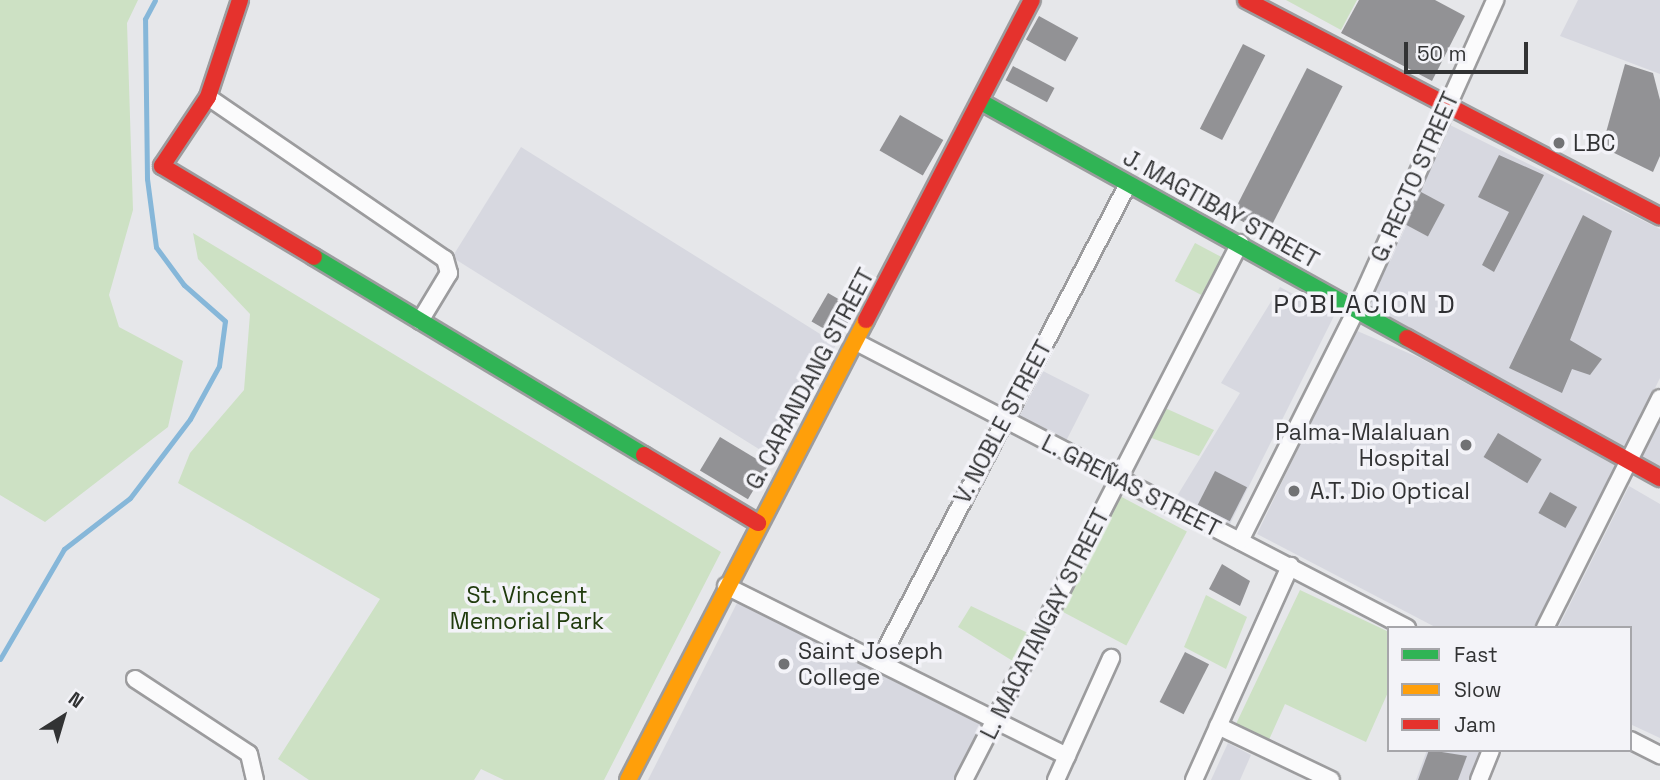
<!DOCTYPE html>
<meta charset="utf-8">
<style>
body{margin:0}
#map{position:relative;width:1660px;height:780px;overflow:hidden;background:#e6e7ea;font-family:"Space Grotesk",sans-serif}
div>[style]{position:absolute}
.built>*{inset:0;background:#d7d8e0;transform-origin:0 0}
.green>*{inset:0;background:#cde1c4;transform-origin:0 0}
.stream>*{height:5px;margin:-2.5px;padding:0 2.5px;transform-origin:2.5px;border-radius:2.5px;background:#86b7d9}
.building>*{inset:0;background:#929295;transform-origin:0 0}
.roads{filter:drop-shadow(2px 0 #9c9c9e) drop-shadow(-2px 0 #9c9c9e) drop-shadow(0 2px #9c9c9e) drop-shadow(0 -2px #9c9c9e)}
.street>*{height:16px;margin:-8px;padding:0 8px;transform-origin:8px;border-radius:8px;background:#fbfbfc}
.fast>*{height:16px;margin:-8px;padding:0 8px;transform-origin:8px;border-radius:8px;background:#30b455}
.slow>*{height:16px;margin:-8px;padding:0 8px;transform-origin:8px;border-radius:8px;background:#ff9f0a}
.jam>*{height:16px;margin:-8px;padding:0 8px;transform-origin:8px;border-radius:8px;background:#e5322d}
.dots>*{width:19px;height:19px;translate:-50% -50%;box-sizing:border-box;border:4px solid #f3f3f8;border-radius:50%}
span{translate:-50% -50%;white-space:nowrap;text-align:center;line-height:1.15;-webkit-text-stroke:7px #f3f3f8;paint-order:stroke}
.poi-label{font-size:23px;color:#323334}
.left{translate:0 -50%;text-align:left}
.right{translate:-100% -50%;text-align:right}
.street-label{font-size:23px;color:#323334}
.park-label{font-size:23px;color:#203b0d}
.quarter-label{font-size:26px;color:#2f3033;letter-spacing:2px}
.legend{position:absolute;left:1387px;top:626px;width:245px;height:126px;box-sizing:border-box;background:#f3f3f8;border:2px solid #a6a6aa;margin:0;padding:9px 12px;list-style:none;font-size:21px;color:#323334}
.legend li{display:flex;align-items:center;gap:14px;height:35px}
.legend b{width:35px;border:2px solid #a6a6aa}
.north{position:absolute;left:28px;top:682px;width:70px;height:70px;-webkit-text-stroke:5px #f3f3f8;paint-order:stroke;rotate:37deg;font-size:19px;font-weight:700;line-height:28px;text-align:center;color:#323334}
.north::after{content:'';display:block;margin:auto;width:24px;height:32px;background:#323334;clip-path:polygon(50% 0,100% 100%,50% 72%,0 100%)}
.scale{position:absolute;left:1404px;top:42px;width:124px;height:32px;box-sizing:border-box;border:4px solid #323334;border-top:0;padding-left:9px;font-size:21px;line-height:24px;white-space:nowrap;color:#323334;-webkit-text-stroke:5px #f3f3f8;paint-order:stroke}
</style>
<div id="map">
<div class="built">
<div style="clip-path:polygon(1578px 0,1660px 0,1660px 74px,1560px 36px)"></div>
<div style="clip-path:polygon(1450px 125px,1660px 229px,1660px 378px,1626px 447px,1368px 305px)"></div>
<div style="left:521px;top:147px;width:372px;height:130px;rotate:32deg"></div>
<div style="clip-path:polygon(1280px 287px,1334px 316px,1230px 524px,1177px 496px,1240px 393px,1221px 383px)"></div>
<div style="clip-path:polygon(1355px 330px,1420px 358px,1616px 466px,1535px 628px,1437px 628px,1257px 534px)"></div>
<div style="left:1037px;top:368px;width:59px;height:51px;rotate:27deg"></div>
<div style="clip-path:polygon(1660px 412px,1660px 468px,1638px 456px)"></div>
<div style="clip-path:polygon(1629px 486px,1660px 504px,1660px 738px,1630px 724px,1630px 628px,1558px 628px)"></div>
<div style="clip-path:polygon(738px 601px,986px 726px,956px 780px,648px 780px)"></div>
<div style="clip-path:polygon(1228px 743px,1251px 755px,1240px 780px,1211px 780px)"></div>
<div style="clip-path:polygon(1427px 750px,1481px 750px,1469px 780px,1416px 780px)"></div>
</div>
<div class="green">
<div style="clip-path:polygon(0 0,138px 0,127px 23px,133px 210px,109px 295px,119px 327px,183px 361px,168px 427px,45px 522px,0 495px)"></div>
<div style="clip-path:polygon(1286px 0,1357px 0,1341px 30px)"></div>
<div style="clip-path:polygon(193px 233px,721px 552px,604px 780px,504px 780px,481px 769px,474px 780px,309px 780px,278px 759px,380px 599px,178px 483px,190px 453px,244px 390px,250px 314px,198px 259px)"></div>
<div style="left:1195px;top:243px;width:30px;height:43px;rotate:28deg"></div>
<div style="clip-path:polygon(1165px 408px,1214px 430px,1199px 456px,1149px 437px)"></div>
<div style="left:1118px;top:495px;width:78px;height:129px;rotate:28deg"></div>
<div style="clip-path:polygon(1300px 590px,1389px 632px,1389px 690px,1366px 742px,1285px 704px,1268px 742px,1235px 726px)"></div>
<div style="clip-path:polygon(1206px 595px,1247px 617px,1226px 669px,1184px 647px)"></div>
<div style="clip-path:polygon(971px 606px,1030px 634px,1016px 663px,958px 627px)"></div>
</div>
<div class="stream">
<div style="left:0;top:659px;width:127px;rotate:-59.8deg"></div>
<div style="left:64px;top:549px;width:83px;rotate:-37.7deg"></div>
<div style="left:130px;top:498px;width:99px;rotate:-52.8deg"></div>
<div style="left:190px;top:419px;width:60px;rotate:-61.3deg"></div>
<div style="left:219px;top:366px;width:45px;rotate:-82.4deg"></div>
<div style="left:225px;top:321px;width:55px;rotate:-138.7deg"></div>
<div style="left:184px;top:285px;width:47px;rotate:-126.4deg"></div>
<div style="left:156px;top:247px;width:69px;rotate:-97.5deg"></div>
<div style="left:147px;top:179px;width:160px;rotate:-90.7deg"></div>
<div style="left:145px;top:19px;width:21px;rotate:-62deg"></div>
</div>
<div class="building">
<div style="clip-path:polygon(1359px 0,1435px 0,1465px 16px,1432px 81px,1341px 33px)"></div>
<div style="left:1039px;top:16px;width:45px;height:27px;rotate:29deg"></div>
<div style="left:1243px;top:44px;width:25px;height:95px;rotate:27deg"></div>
<div style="clip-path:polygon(1625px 64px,1653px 73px,1660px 100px,1660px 156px,1653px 172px,1602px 147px)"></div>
<div style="left:1013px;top:66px;width:47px;height:16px;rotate:28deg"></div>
<div style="left:1307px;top:68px;width:40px;height:166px;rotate:27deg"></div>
<div style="left:900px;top:115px;width:50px;height:41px;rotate:30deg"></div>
<div style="clip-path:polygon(1499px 155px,1544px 175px,1494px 272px,1482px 265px,1509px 212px,1478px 197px)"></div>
<div style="left:1421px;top:192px;width:27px;height:36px;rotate:28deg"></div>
<div style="clip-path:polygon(1583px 215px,1612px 231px,1570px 340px,1602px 359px,1590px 375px,1572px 369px,1562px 393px,1509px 368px)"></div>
<div style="left:828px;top:293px;width:32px;height:33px;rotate:30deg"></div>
<div style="left:1498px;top:433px;width:51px;height:28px;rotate:31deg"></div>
<div style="left:720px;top:437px;width:56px;height:39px;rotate:31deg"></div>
<div style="left:1215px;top:471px;width:36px;height:38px;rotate:27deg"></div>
<div style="left:1550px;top:492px;width:31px;height:24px;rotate:29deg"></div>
<div style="clip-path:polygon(1222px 564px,1250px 581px,1240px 606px,1209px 589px)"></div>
<div style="left:1185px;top:652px;width:27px;height:56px;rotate:27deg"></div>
<div style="clip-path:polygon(1429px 750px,1467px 756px,1458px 780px,1418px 780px)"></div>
</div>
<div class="roads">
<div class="street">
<div style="left:208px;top:97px;width:287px;rotate:34.4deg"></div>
<div style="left:445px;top:259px;width:15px;rotate:74deg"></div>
<div style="left:449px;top:273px;width:56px;rotate:121.1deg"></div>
<div style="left:856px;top:342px;width:621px;rotate:27.43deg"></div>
<div style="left:1240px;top:541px;width:258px;rotate:-63.3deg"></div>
<div style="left:1356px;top:310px;width:340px;rotate:-65.8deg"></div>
<div style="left:726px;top:586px;width:381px;rotate:26.5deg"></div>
<div style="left:1545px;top:628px;width:257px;rotate:-63.4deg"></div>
<div style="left:879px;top:662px;width:539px;rotate:-62.48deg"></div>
<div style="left:135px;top:679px;width:136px;rotate:33.3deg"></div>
<div style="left:249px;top:754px;width:27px;rotate:77deg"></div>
<div style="left:1218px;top:726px;width:125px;rotate:25.5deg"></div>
<div style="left:1630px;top:740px;width:34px;rotate:27deg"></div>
<div style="left:964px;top:780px;width:604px;rotate:-62.8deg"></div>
<div style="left:1056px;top:780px;width:134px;rotate:-65.7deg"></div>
<div style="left:1194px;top:780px;width:235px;rotate:-65.8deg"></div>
<div style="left:1479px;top:780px;width:32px;rotate:-68deg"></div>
</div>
<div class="fast">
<div style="left:981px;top:102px;width:487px;rotate:29deg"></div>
<div style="left:314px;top:257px;width:385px;rotate:31deg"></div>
</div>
<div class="slow">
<div style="left:628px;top:780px;width:518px;rotate:-62.64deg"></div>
</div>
<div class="jam">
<div style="left:240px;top:0;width:102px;rotate:108.3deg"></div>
<div style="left:208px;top:97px;width:83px;rotate:123.7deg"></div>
<div style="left:162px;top:166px;width:177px;rotate:30.9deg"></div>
<div style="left:1246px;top:0;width:467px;rotate:27.6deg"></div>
<div style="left:866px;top:320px;width:360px;rotate:-62.6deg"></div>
<div style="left:1407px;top:338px;width:289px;rotate:29deg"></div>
<div style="left:644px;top:455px;width:133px;rotate:30.8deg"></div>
</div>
</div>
<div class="dots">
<div style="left:1559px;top:143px;background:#717274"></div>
<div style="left:1466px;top:445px;background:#717274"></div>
<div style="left:1294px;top:491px;background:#717274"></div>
<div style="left:784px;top:664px;background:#717274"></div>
</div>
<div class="poi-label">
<span class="left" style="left:1573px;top:143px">LBC</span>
<span class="right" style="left:1450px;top:445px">Palma-Malaluan<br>Hospital</span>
<span class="left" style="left:1310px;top:491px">A.T. Dio Optical</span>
<span class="left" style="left:798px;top:664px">Saint Joseph<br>College</span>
</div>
<div class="street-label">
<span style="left:1415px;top:177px;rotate:-66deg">G. RECTO STREET</span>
<span style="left:1221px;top:209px;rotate:29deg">J. MAGTIBAY STREET</span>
<span style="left:810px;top:379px;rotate:-62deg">G. CARANDANG STREET</span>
<span style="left:1003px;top:422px;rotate:-62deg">V. NOBLE STREET</span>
<span style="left:1131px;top:486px;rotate:27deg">L. GREÑAS STREET</span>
<span style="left:1045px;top:624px;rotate:-63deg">L. MACATANGAY STREET</span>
</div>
<div class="park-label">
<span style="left:527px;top:608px">St. Vincent<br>Memorial Park</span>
</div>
<div class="quarter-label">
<span style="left:1365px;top:305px">POBLACION D</span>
</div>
<ul class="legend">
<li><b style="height:9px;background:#30b455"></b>Fast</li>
<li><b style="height:9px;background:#ff9f0a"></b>Slow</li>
<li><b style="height:9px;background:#e5322d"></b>Jam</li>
</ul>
<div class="north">N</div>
<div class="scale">50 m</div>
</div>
